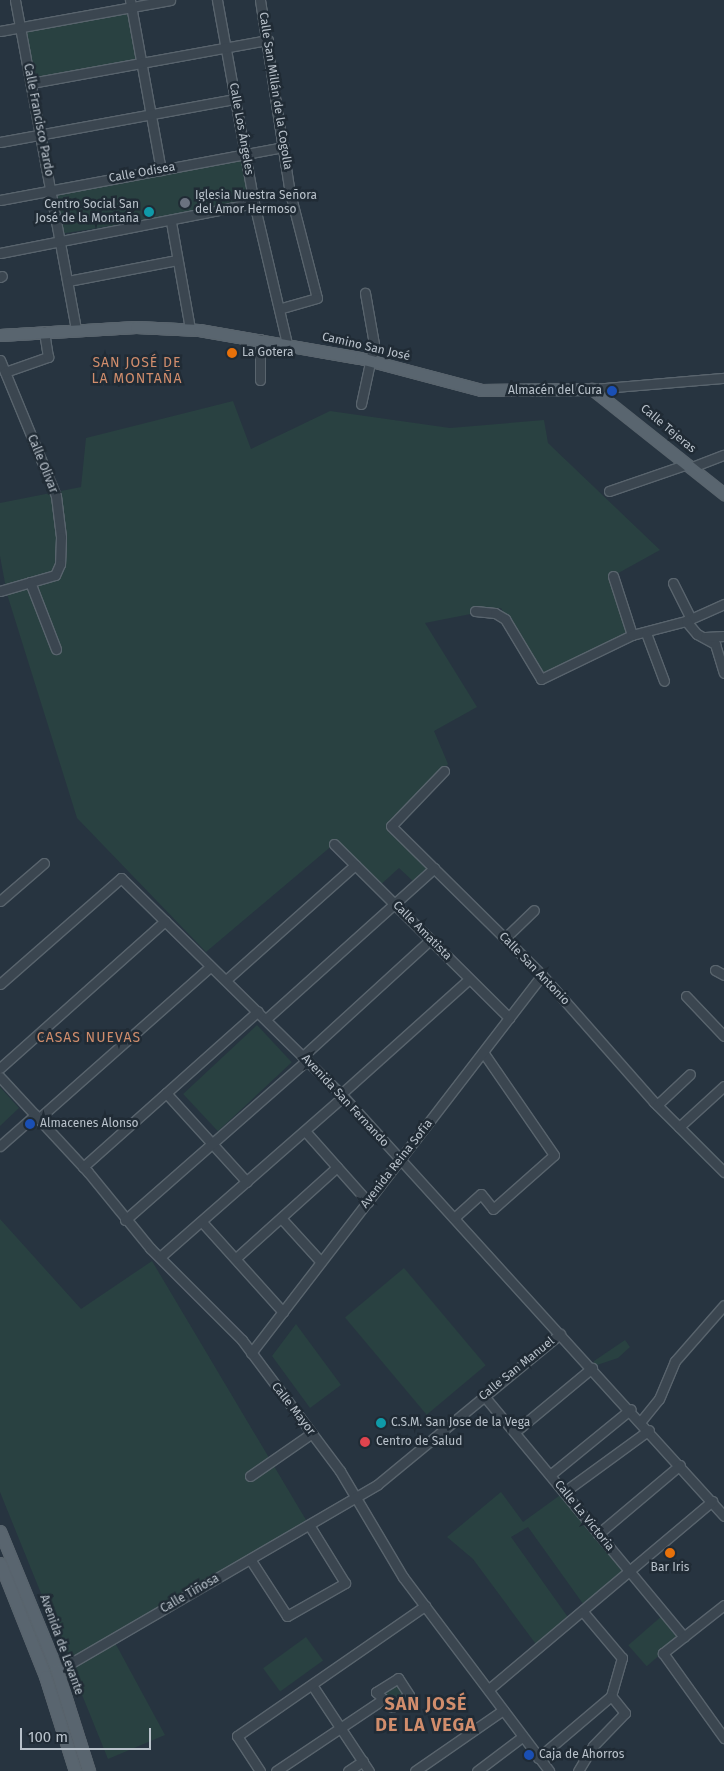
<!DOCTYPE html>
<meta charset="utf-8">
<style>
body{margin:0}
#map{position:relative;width:724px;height:1771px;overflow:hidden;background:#273440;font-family:"Fira Sans",sans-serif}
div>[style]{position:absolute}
.green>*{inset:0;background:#294141;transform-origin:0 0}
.roads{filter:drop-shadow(1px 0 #59646d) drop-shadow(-1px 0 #59646d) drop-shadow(0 1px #59646d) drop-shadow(0 -1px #59646d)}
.minor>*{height:9px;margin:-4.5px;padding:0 4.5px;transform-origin:4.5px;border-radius:4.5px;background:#3b4650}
.major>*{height:11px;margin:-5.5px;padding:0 5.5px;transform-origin:5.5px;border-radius:5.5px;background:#59656f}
.dots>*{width:14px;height:14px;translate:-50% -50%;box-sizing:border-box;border:2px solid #202b35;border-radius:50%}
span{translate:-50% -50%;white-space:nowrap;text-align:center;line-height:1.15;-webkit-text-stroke:5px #202b35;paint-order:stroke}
.street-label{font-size:12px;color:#b8c1ca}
.poi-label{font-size:12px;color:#b8c1ca}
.left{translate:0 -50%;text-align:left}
.right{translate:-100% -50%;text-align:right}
.neighbourhood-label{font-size:14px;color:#d18d6c;letter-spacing:1px}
.district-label{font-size:18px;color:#d18d6c;font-weight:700;letter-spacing:1px}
.scale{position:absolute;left:20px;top:1728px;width:131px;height:22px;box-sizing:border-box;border:2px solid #b8c1ca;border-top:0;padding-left:6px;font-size:15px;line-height:18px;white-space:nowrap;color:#b8c1ca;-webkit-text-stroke:4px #202b35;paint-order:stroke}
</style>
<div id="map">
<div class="green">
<div style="left:131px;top:7px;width:57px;height:113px;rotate:79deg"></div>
<div style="left:246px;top:154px;width:50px;height:198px;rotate:81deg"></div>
<div style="clip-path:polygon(233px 401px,251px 449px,330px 411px,450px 428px,544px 420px,548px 443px,660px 550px,613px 576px,632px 635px,541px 679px,501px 608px,425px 623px,477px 707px,434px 731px,448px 764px,391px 826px,434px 868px,416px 884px,399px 868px,378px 887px,334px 844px,206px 952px,77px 818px,7px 594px,0 556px,0 503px,81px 487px,86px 438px)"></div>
<div style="left:257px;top:1025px;width:51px;height:101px;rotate:47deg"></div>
<div style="clip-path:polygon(0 1087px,19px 1108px,0 1126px)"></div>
<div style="clip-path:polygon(0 1219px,81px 1309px,152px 1261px,309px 1525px,113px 1639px,165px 1735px,108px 1759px,0 1492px)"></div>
<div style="left:404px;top:1268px;width:127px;height:77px;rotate:50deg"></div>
<div style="clip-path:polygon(296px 1324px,341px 1385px,310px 1408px,272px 1356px)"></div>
<div style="clip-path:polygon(625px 1340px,630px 1347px,618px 1358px,594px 1366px,594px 1361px)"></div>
<div style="clip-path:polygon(501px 1492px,523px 1522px,563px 1493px,628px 1574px,586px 1608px,528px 1527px,511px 1537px,570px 1620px,538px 1647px,473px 1559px,447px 1537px)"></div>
<div style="left:663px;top:1615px;width:28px;height:46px;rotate:49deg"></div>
<div style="left:306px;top:1637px;width:29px;height:53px;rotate:54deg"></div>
<div style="clip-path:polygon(398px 1681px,404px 1695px,388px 1704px,379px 1692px)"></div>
</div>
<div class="roads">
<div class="minor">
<div style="left:15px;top:0;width:335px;rotate:79.5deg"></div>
<div style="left:130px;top:0;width:173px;rotate:79.7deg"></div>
<div style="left:217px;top:0;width:206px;rotate:79.7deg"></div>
<div style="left:254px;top:203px;width:145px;rotate:76.8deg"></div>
<div style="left:260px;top:0;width:195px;rotate:81.2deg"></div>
<div style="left:290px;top:193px;width:108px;rotate:75.6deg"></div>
<div style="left:317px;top:298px;width:37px;rotate:164deg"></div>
<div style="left:0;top:31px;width:173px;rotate:-10.3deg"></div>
<div style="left:31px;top:83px;width:241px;rotate:-10.3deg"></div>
<div style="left:0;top:142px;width:239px;rotate:-10.4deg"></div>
<div style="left:0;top:200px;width:289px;rotate:-10.6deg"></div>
<div style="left:171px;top:222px;width:109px;rotate:79.9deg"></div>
<div style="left:0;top:253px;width:259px;rotate:-11.1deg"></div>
<div style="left:0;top:277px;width:2px;rotate:-27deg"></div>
<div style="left:68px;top:281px;width:111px;rotate:-10.9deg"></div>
<div style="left:0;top:360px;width:147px;rotate:67.6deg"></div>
<div style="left:56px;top:496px;width:41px;rotate:83deg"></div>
<div style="left:61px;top:537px;width:27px;rotate:92deg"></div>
<div style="left:60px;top:564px;width:12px;rotate:114deg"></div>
<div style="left:55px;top:575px;width:57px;rotate:163.8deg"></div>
<div style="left:5px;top:372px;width:46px;rotate:-19.2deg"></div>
<div style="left:48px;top:357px;width:26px;rotate:-99deg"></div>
<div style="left:260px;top:380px;width:41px;rotate:-90deg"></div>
<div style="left:592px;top:389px;width:132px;rotate:-4.8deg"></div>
<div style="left:361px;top:404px;width:61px;rotate:-77.8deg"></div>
<div style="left:374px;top:344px;width:52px;rotate:-100deg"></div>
<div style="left:692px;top:467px;width:34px;rotate:-21deg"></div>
<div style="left:609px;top:491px;width:83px;rotate:-18.9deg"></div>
<div style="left:613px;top:576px;width:62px;rotate:72.1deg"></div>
<div style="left:30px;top:582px;width:72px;rotate:68.8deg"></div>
<div style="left:673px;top:583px;width:40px;rotate:63.4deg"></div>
<div style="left:475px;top:611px;width:20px;rotate:6deg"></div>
<div style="left:495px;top:613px;width:12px;rotate:31deg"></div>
<div style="left:505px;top:619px;width:70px;rotate:59deg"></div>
<div style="left:541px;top:679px;width:101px;rotate:-25.8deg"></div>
<div style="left:632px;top:635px;width:56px;rotate:-14.5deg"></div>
<div style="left:686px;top:621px;width:42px;rotate:-24.1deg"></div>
<div style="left:686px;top:621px;width:17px;rotate:50deg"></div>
<div style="left:697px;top:634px;width:21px;rotate:29deg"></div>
<div style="left:715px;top:644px;width:30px;rotate:73deg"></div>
<div style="left:646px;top:633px;width:51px;rotate:69.4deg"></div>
<div style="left:705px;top:637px;width:19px;rotate:-3deg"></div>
<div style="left:444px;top:771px;width:76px;rotate:133.9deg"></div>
<div style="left:391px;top:826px;width:212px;rotate:44.6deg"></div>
<div style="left:542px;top:975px;width:169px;rotate:48.6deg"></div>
<div style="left:654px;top:1102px;width:99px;rotate:45deg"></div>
<div style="left:334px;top:844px;width:247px;rotate:44.8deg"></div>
<div style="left:0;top:901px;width:58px;rotate:-40.8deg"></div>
<div style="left:505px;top:938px;width:40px;rotate:-44deg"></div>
<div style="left:715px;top:970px;width:10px;rotate:29deg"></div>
<div style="left:226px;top:980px;width:173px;rotate:-41.7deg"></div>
<div style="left:0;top:984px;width:161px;rotate:-41.2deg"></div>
<div style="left:121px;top:878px;width:308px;rotate:44.5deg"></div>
<div style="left:341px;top:1094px;width:570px;rotate:47.77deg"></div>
<div style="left:686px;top:996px;width:55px;rotate:46.5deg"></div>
<div style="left:266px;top:1019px;width:226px;rotate:-41.9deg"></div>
<div style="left:303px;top:1056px;width:172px;rotate:-42.4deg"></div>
<div style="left:0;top:1068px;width:221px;rotate:-41.7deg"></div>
<div style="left:0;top:1077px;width:129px;rotate:47.2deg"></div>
<div style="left:88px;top:1172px;width:98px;rotate:50.8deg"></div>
<div style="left:150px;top:1248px;width:130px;rotate:45deg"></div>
<div style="left:242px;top:1340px;width:164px;rotate:53.2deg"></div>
<div style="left:340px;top:1471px;width:123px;rotate:59.3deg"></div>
<div style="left:403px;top:1577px;width:243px;rotate:53deg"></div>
<div style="left:166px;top:1093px;width:120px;rotate:47.7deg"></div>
<div style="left:341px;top:1094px;width:172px;rotate:-41.9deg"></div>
<div style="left:657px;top:1105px;width:45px;rotate:-43.2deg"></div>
<div style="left:38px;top:1119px;width:230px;rotate:-41.5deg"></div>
<div style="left:679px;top:1127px;width:61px;rotate:-42.3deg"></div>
<div style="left:305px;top:1131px;width:95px;rotate:48.4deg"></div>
<div style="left:0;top:1146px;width:47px;rotate:-41.5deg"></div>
<div style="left:83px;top:1167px;width:234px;rotate:-41.7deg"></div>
<div style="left:281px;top:1218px;width:59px;rotate:47.7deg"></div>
<div style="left:454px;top:1218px;width:36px;rotate:-42deg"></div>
<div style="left:481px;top:1194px;width:19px;rotate:51deg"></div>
<div style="left:493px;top:1209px;width:81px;rotate:-41.5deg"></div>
<div style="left:554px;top:1155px;width:125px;rotate:-124.6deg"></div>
<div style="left:125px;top:1220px;width:242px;rotate:-41.3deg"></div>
<div style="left:202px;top:1222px;width:121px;rotate:48deg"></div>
<div style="left:160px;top:1257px;width:243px;rotate:-41.2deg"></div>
<div style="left:236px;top:1258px;width:136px;rotate:-42deg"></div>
<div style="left:251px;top:1353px;width:477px;rotate:-52.4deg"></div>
<div style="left:484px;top:1396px;width:313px;rotate:50.3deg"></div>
<div style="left:641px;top:1421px;width:28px;rotate:-51deg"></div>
<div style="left:659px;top:1399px;width:41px;rotate:-67.2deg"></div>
<div style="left:675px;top:1361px;width:74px;rotate:-48.8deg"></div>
<div style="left:516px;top:1431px;width:99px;rotate:-39.7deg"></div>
<div style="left:550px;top:1475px;width:104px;rotate:-39.2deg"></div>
<div style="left:250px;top:1476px;width:75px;rotate:-34.7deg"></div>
<div style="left:564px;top:1492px;width:105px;rotate:-36.1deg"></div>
<div style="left:598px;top:1534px;width:107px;rotate:-40.1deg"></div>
<div style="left:250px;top:1559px;width:68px;rotate:57deg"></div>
<div style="left:287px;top:1616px;width:67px;rotate:-29.6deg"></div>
<div style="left:345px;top:1583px;width:68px;rotate:-121.8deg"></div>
<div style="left:724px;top:1605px;width:78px;rotate:141.8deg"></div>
<div style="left:663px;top:1653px;width:105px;rotate:54.3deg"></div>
<div style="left:71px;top:1663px;width:355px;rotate:-30.2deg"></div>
<div style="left:378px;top:1484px;width:236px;rotate:-39.5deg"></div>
<div style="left:398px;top:1678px;width:20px;rotate:57deg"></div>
<div style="left:409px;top:1695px;width:21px;rotate:145deg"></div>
<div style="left:392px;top:1707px;width:22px;rotate:-137deg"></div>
<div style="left:376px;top:1692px;width:26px;rotate:-32deg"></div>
<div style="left:312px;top:1685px;width:103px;rotate:56.5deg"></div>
<div style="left:489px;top:1689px;width:292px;rotate:-40.1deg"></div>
<div style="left:538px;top:1758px;width:96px;rotate:-40.3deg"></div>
<div style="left:611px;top:1696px;width:40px;rotate:-74deg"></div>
<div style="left:622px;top:1658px;width:59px;rotate:-130.2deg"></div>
<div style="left:260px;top:1771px;width:42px;rotate:-123.3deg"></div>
<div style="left:237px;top:1736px;width:229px;rotate:-34.7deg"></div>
<div style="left:276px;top:1771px;width:128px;rotate:-33.8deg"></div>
<div style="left:348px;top:1771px;width:18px;rotate:-34deg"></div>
<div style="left:415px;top:1771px;width:107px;rotate:-34.7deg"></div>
<div style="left:477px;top:1771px;width:56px;rotate:-37.1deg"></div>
<div style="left:578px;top:1771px;width:29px;rotate:-59deg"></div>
<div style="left:593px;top:1746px;width:46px;rotate:-45.9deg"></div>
<div style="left:625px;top:1713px;width:22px;rotate:-129deg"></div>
</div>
<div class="major">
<div style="left:0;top:335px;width:136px;rotate:-3.4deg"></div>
<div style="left:136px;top:327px;width:63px;rotate:2.7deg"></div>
<div style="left:199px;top:330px;width:163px;rotate:9.9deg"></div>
<div style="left:360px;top:358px;width:125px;rotate:14.8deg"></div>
<div style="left:481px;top:390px;width:111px;rotate:-0.5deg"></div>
<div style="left:592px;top:389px;width:169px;rotate:38.5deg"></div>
<div style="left:0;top:1531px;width:150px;rotate:67.7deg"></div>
<div style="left:57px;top:1670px;width:106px;rotate:72.4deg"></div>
<div style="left:0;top:1563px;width:122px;rotate:68.3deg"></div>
<div style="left:45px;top:1676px;width:100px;rotate:72.5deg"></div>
</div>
</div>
<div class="dots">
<div style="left:185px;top:203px;background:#6b7280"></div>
<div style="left:149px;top:212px;background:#0f9aa8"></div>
<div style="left:232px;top:353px;background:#e8710a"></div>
<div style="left:612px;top:391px;background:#1a4fb4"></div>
<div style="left:30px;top:1124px;background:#1a4fb4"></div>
<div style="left:381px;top:1423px;background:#0f9aa8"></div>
<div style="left:365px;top:1442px;background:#e0444e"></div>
<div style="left:670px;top:1553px;background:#e8710a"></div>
<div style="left:529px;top:1755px;background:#1a4fb4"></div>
</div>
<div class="street-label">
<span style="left:275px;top:91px;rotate:81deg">Calle San Millán de la Cogolla</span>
<span style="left:38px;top:120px;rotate:79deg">Calle Francisco Pardo</span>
<span style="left:241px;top:129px;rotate:80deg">Calle Los Ángeles</span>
<span style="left:142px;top:173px;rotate:-10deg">Calle Odisea</span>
<span style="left:366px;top:347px;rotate:13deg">Camino San José</span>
<span style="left:668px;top:429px;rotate:40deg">Calle Tejeras</span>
<span style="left:42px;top:464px;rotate:68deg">Calle Olivar</span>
<span style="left:422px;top:931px;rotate:45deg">Calle Amatista</span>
<span style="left:534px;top:969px;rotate:46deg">Calle San Antonio</span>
<span style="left:345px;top:1101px;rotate:47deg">Avenida San Fernando</span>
<span style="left:397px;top:1164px;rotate:-52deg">Avenida Reina Sofía</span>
<span style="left:517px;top:1369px;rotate:-39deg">Calle San Manuel</span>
<span style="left:293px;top:1409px;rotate:52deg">Calle Mayor</span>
<span style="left:584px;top:1516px;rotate:51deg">Calle La Victoria</span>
<span style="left:190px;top:1594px;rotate:-30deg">Calle Tiñosa</span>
<span style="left:61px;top:1645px;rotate:70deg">Avenida de Levante</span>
</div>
<div class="poi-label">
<span class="left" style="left:195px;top:203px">Iglesia Nuestra Señora<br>del Amor Hermoso</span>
<span class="right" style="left:139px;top:212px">Centro Social San<br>José de la Montaña</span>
<span class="left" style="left:242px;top:353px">La Gotera</span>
<span class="right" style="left:602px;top:391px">Almacén del Cura</span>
<span class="left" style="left:40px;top:1124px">Almacenes Alonso</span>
<span class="left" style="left:391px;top:1423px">C.S.M. San Jose de la Vega</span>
<span class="left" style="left:376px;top:1442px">Centro de Salud</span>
<span style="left:670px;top:1568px">Bar Iris</span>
<span class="left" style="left:539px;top:1755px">Caja de Ahorros</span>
</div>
<div class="neighbourhood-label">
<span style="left:137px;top:371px">SAN JOSÉ DE<br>LA MONTAÑA</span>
<span style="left:89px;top:1038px">CASAS NUEVAS</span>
</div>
<div class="district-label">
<span style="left:426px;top:1715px">SAN JOSÉ<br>DE LA VEGA</span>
</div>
<div class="scale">100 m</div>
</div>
